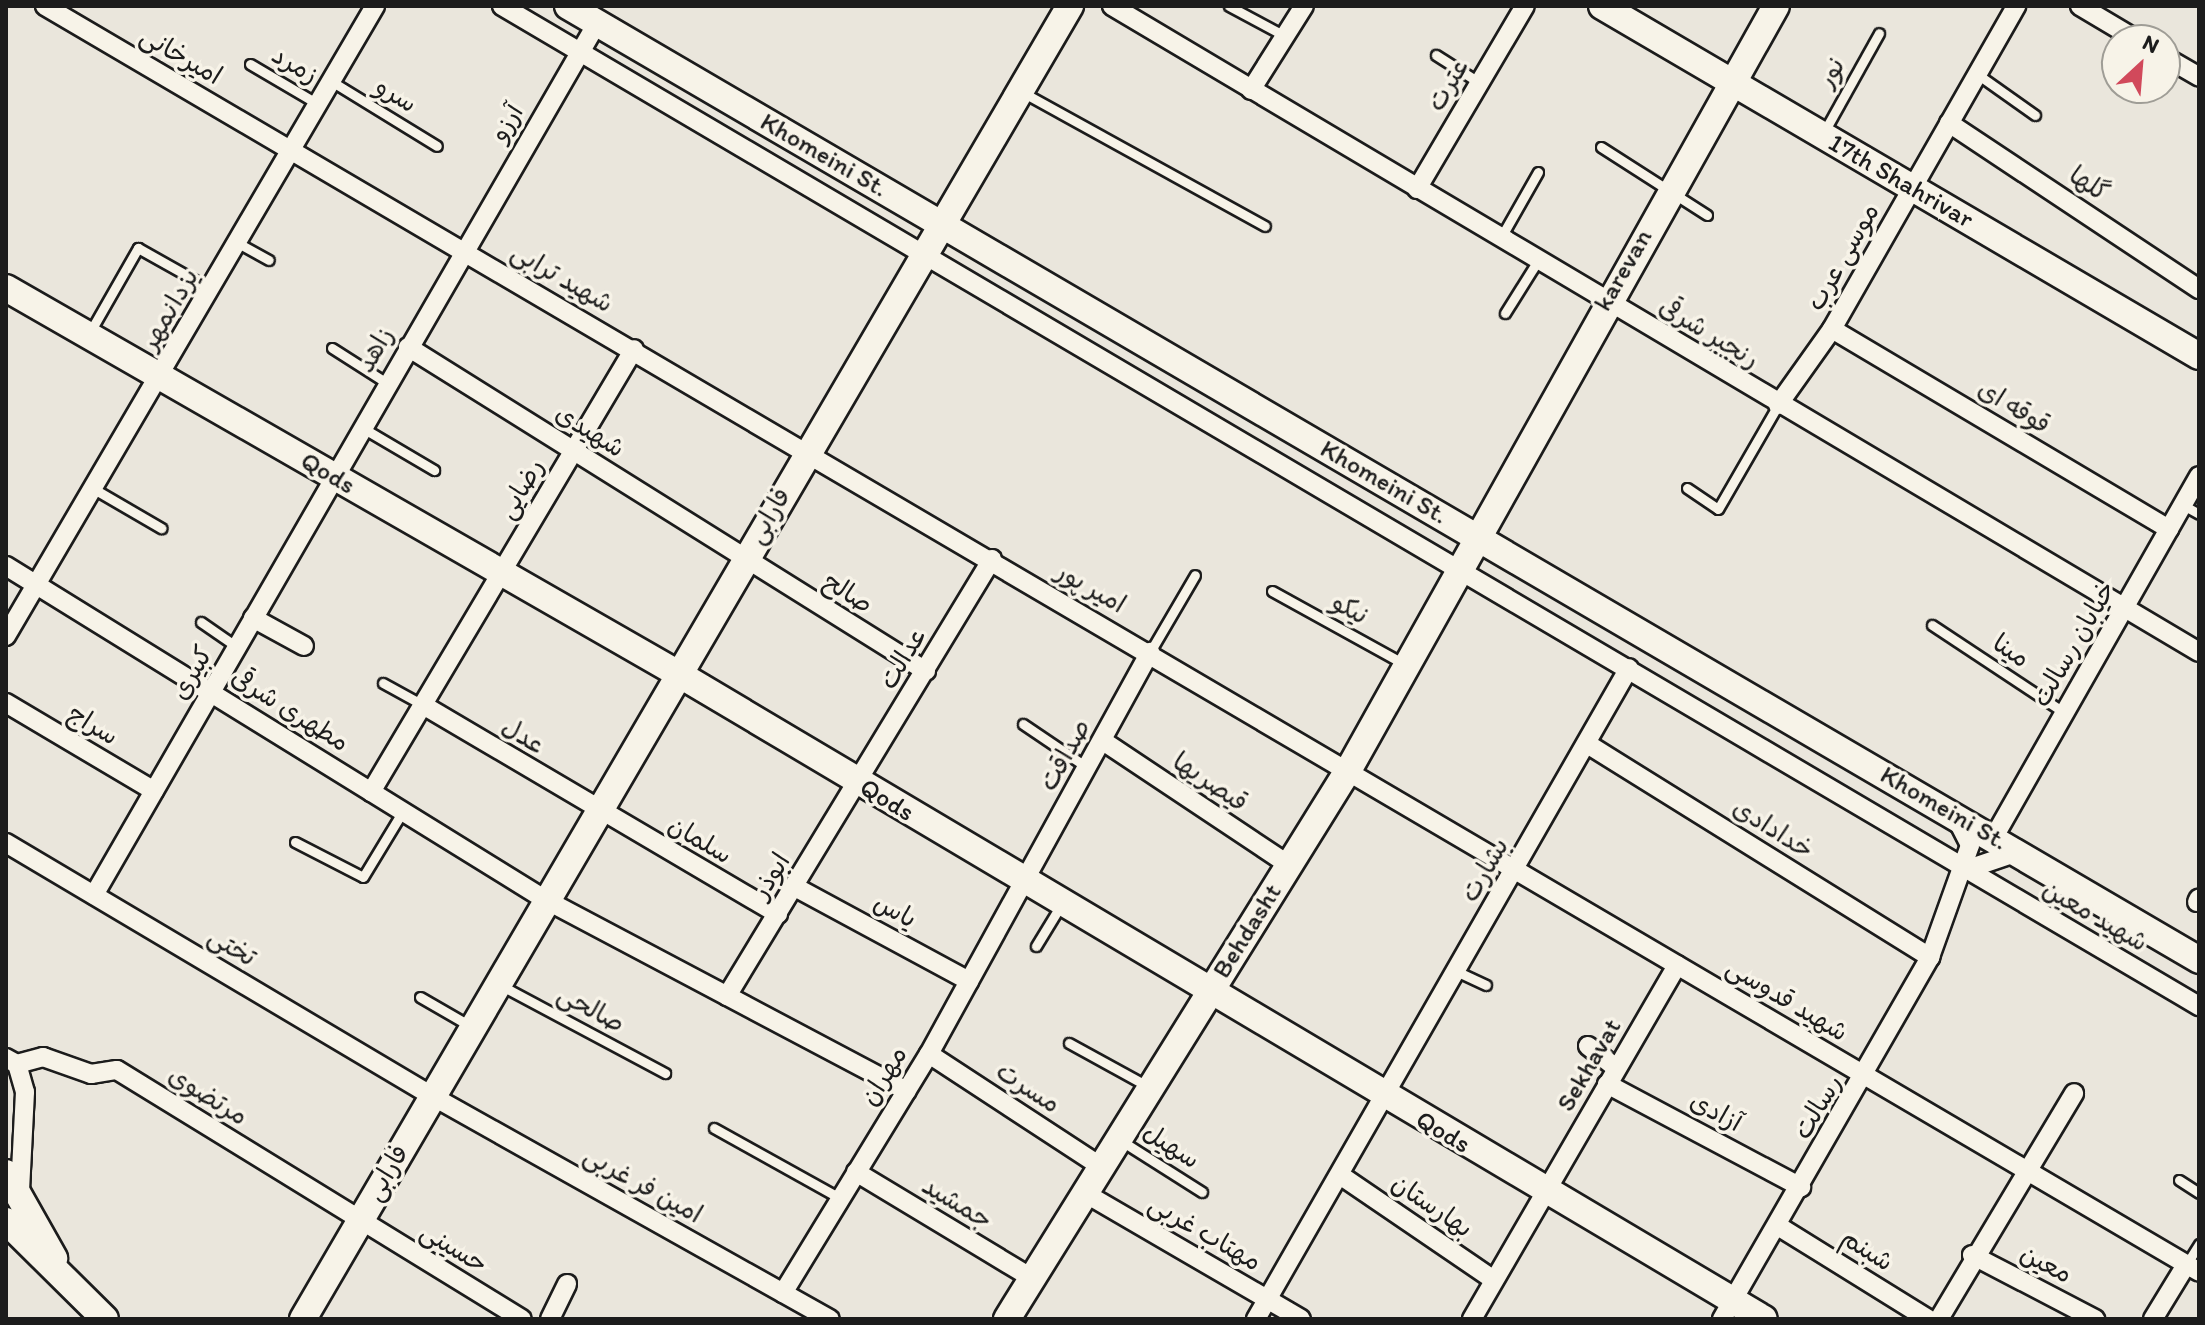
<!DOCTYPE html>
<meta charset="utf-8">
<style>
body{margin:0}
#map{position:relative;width:2205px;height:1325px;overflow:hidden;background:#eae6dc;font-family:Itim,"Playpen Sans Arabic",sans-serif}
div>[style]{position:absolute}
.roads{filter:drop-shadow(2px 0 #1c1c1c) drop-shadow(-2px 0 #1c1c1c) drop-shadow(0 2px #1c1c1c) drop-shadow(0 -2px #1c1c1c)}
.lane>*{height:9px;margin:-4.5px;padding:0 4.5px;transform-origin:4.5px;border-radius:4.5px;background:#f7f3e8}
.street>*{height:18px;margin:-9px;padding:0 9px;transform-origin:9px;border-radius:9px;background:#f7f3e8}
.secondary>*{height:26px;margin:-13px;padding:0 13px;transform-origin:13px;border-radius:13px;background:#f7f3e8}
span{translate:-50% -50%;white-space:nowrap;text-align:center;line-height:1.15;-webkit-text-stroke:7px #f7f3e8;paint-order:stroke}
.street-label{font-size:26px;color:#1c1c1c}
.frame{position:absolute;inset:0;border:8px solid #1c1c1c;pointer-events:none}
.north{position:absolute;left:2101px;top:24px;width:80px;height:80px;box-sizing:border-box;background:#f7f3e8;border:2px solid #9f9d96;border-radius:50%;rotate:26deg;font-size:22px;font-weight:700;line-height:32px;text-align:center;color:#1c1c1c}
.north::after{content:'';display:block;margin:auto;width:28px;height:36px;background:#d1495b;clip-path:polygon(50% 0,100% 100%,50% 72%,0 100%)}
</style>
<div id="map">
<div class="roads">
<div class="lane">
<div style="left:1229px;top:6px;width:64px;rotate:28.2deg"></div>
<div style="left:1436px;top:55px;width:52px;rotate:32.5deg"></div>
<div style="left:250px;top:64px;width:79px;rotate:30.5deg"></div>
<div style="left:1977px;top:74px;width:71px;rotate:35.3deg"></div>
<div style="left:331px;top:81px;width:124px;rotate:31.5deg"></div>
<div style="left:1024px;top:93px;width:275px;rotate:28.9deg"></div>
<div style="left:1824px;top:132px;width:113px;rotate:-60.9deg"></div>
<div style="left:1601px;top:147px;width:126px;rotate:32.7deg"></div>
<div style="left:1500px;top:239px;width:77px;rotate:-60.4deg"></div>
<div style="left:238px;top:243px;width:35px;rotate:29deg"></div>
<div style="left:1505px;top:313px;width:60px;rotate:-57.9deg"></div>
<div style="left:90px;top:332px;width:97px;rotate:-60.3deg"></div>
<div style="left:138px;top:248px;width:84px;rotate:29.3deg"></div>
<div style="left:332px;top:348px;width:65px;rotate:32.5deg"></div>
<div style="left:361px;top:427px;width:85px;rotate:30.5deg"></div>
<div style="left:1687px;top:488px;width:37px;rotate:34deg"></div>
<div style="left:1718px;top:509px;width:120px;rotate:-60deg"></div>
<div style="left:94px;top:489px;width:78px;rotate:30.2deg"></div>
<div style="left:2183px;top:505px;width:18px;rotate:29deg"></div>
<div style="left:1272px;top:591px;width:151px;rotate:28.9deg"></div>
<div style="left:201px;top:622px;width:44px;rotate:34.8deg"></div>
<div style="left:1932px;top:625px;width:159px;rotate:33.5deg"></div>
<div style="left:1150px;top:652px;width:89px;rotate:-59.7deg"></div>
<div style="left:383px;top:683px;width:46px;rotate:28.8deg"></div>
<div style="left:1023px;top:724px;width:78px;rotate:34.1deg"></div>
<div style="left:295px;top:842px;width:76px;rotate:27.2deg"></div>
<div style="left:363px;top:877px;width:77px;rotate:-58.8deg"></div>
<div style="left:1036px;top:946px;width:48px;rotate:-58.6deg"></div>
<div style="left:1456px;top:971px;width:33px;rotate:25deg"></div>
<div style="left:502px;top:986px;width:185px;rotate:28.1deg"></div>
<div style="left:420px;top:997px;width:60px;rotate:30deg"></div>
<div style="left:1069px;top:1043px;width:91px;rotate:28.8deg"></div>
<div style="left:714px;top:1128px;width:144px;rotate:29.1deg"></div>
<div style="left:1120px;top:1140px;width:97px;rotate:32.4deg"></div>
<div style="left:2179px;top:1180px;width:24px;rotate:33deg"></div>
<div style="left:2186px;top:1265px;width:25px;rotate:-58deg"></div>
</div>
<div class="street">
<div style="left:45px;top:6px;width:2498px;rotate:30.44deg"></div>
<div style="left:502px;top:6px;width:1970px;rotate:30.51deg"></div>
<div style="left:1112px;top:6px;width:1264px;rotate:30.72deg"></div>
<div style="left:2080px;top:6px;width:66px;rotate:30.8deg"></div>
<div style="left:2165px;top:57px;width:39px;rotate:30deg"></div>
<div style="left:1251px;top:90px;width:99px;rotate:-57.8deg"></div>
<div style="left:1949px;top:123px;width:300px;rotate:33.6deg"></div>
<div style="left:1417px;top:189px;width:212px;rotate:-59.5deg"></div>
<div style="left:1832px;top:329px;width:392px;rotate:30.7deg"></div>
<div style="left:408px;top:347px;width:611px;rotate:32.03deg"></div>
<div style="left:1778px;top:405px;width:93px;rotate:-54.6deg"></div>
<div style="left:1832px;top:329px;width:372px;rotate:-60.3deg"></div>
<div style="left:6px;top:566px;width:635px;rotate:31.74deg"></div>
<div style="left:546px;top:900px;width:408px;rotate:27.9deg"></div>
<div style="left:253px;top:618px;width:58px;rotate:28.8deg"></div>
<div style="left:6px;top:636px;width:730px;rotate:-59.64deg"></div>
<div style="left:6px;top:703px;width:172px;rotate:30.7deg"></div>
<div style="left:423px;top:705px;width:412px;rotate:30.5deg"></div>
<div style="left:1103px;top:741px;width:224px;rotate:33.7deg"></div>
<div style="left:1589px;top:745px;width:402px;rotate:31.9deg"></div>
<div style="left:371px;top:792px;width:515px;rotate:-59.3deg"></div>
<div style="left:1994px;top:837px;width:415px;rotate:-60.4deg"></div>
<div style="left:6px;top:843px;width:495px;rotate:30.7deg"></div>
<div style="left:432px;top:1096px;width:456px;rotate:29.3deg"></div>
<div style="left:1965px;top:870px;width:56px;rotate:-18.8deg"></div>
<div style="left:795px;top:887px;width:198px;rotate:28.4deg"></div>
<div style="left:94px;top:895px;width:1007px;rotate:-60.02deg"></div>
<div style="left:2197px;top:902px;width:4px;rotate:-63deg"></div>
<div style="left:727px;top:996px;width:511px;rotate:-58.77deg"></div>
<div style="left:1588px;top:1046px;width:36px;rotate:38deg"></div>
<div style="left:929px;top:1054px;width:204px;rotate:33.2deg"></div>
<div style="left:6px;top:1058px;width:13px;rotate:29deg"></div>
<div style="left:17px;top:1064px;width:29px;rotate:74deg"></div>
<div style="left:25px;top:1092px;width:98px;rotate:92.9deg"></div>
<div style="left:17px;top:1064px;width:27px;rotate:-15deg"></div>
<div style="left:43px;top:1057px;width:51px;rotate:19.5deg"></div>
<div style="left:91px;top:1074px;width:26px;rotate:-9deg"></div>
<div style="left:117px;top:1070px;width:475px;rotate:31.6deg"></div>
<div style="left:1607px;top:1084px;width:220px;rotate:28deg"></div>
<div style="left:856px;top:1172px;width:205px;rotate:31.1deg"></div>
<div style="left:1340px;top:1175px;width:186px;rotate:34.3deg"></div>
<div style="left:1083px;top:1192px;width:252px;rotate:30.2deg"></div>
<div style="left:1778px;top:1226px;width:176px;rotate:31.8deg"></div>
<div style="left:1972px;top:1255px;width:139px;rotate:27.5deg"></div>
<div style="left:783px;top:1293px;width:280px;rotate:-58.6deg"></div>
<div style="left:929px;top:1054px;width:459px;rotate:-61.2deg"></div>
<div style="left:550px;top:1319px;width:39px;rotate:-64deg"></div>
<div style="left:1256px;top:1319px;width:750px;rotate:-60.19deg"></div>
<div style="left:1472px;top:1319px;width:409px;rotate:-59.9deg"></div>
<div style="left:1722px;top:1319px;width:418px;rotate:-60.1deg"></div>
<div style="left:1930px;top:957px;width:119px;rotate:-70.3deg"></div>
<div style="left:1970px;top:845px;width:31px;rotate:-117deg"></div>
<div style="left:1939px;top:1319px;width:263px;rotate:-59.1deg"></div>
<div style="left:2153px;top:1319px;width:63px;rotate:-58.6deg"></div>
</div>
<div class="secondary">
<div style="left:568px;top:6px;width:1890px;rotate:30.32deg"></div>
<div style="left:1602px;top:6px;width:692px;rotate:30.38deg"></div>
<div style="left:6px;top:288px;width:774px;rotate:29.85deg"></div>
<div style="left:677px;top:673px;width:1264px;rotate:30.72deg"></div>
<div style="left:6px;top:1173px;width:98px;rotate:60.5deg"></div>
<div style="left:6px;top:1221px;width:139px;rotate:44.7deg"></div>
<div style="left:303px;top:1319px;width:1521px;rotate:-59.71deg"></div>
<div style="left:1007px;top:1319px;width:648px;rotate:-58.13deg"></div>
<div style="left:1349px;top:769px;width:874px;rotate:-60.77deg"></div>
</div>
</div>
<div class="street-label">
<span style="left:181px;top:56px;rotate:30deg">امیرخانی</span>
<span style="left:295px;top:65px;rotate:31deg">زمرد</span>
<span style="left:1831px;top:73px;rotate:-61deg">نور</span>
<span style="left:1448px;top:85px;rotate:-60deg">عترت</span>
<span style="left:396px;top:95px;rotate:32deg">سرو</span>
<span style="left:507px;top:123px;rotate:-59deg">آرزو</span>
<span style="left:824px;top:155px;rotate:30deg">Khomeini St.</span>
<span style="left:1901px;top:181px;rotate:30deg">17th Shahrivar</span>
<span style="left:2089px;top:184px;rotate:34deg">گلها</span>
<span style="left:1843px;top:257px;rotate:-60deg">موسی عرب</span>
<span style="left:1623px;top:270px;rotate:-60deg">karevan</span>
<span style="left:562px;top:278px;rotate:30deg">شهید ترابی</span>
<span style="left:170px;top:309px;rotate:-60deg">یزدانمهر</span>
<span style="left:1709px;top:333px;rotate:31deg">رنجبر شرقی</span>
<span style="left:375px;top:350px;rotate:-60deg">زاهد</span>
<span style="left:2014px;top:407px;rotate:31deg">قوقه ای</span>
<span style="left:590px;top:431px;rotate:32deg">شهیدی</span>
<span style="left:328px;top:473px;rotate:30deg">Qods</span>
<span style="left:1384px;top:482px;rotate:30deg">Khomeini St.</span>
<span style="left:521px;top:489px;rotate:-59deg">رضایی</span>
<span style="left:769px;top:516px;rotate:-60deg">فارابی</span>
<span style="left:1091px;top:588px;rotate:30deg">امیر پور</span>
<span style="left:848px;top:593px;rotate:32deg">صالح</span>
<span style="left:1350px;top:609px;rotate:29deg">نیکو</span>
<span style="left:2074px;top:644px;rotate:-60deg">خیابان رسالت</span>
<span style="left:2011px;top:651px;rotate:34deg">مینا</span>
<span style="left:903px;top:658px;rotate:-59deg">عدالت</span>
<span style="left:192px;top:673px;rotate:-60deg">کبیری</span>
<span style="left:290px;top:710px;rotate:32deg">مطهری شرقی</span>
<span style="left:93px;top:725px;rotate:31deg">سراج</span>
<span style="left:523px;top:736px;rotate:31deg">عدل</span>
<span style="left:1065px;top:755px;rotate:-61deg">صداقت</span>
<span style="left:1210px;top:782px;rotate:34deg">قیصریها</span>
<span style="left:887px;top:800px;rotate:31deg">Qods</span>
<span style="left:1944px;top:808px;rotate:30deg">Khomeini St.</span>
<span style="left:1773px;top:829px;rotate:32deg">خدادادی</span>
<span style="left:700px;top:840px;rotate:30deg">سلمان</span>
<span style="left:1485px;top:870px;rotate:-60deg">بشارت</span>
<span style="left:771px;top:876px;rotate:-58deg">ابوذر</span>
<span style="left:895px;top:911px;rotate:28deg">یاس</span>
<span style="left:2095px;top:916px;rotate:30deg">شهید معین</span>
<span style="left:1247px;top:931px;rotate:-58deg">Behdasht</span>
<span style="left:232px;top:947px;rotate:31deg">تختی</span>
<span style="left:1787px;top:1000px;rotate:31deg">شهید قدوسی</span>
<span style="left:591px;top:1009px;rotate:28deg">صالحی</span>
<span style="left:1589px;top:1065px;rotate:-60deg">Sekhavat</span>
<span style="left:884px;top:1076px;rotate:-58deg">مهران</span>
<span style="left:1028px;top:1088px;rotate:33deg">مسرت</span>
<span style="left:208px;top:1096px;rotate:32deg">مرتضوی</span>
<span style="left:1818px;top:1107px;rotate:-59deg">رسالت</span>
<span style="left:1716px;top:1112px;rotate:28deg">آزادی</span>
<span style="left:1443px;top:1132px;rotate:30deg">Qods</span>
<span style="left:1171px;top:1146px;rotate:32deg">سهیل</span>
<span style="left:387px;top:1173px;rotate:-60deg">فارابی</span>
<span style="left:643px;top:1185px;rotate:29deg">امین فر غربی</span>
<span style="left:957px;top:1203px;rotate:31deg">جمشید</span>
<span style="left:1432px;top:1206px;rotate:34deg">بهارستان</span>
<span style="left:1205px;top:1233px;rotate:30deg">مهتاب غربی</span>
<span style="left:454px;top:1248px;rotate:31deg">حسینی</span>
<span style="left:1867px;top:1250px;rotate:32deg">شبنم</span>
<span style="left:2046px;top:1264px;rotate:27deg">معین</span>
</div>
<div class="frame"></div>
<div class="north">N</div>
</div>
